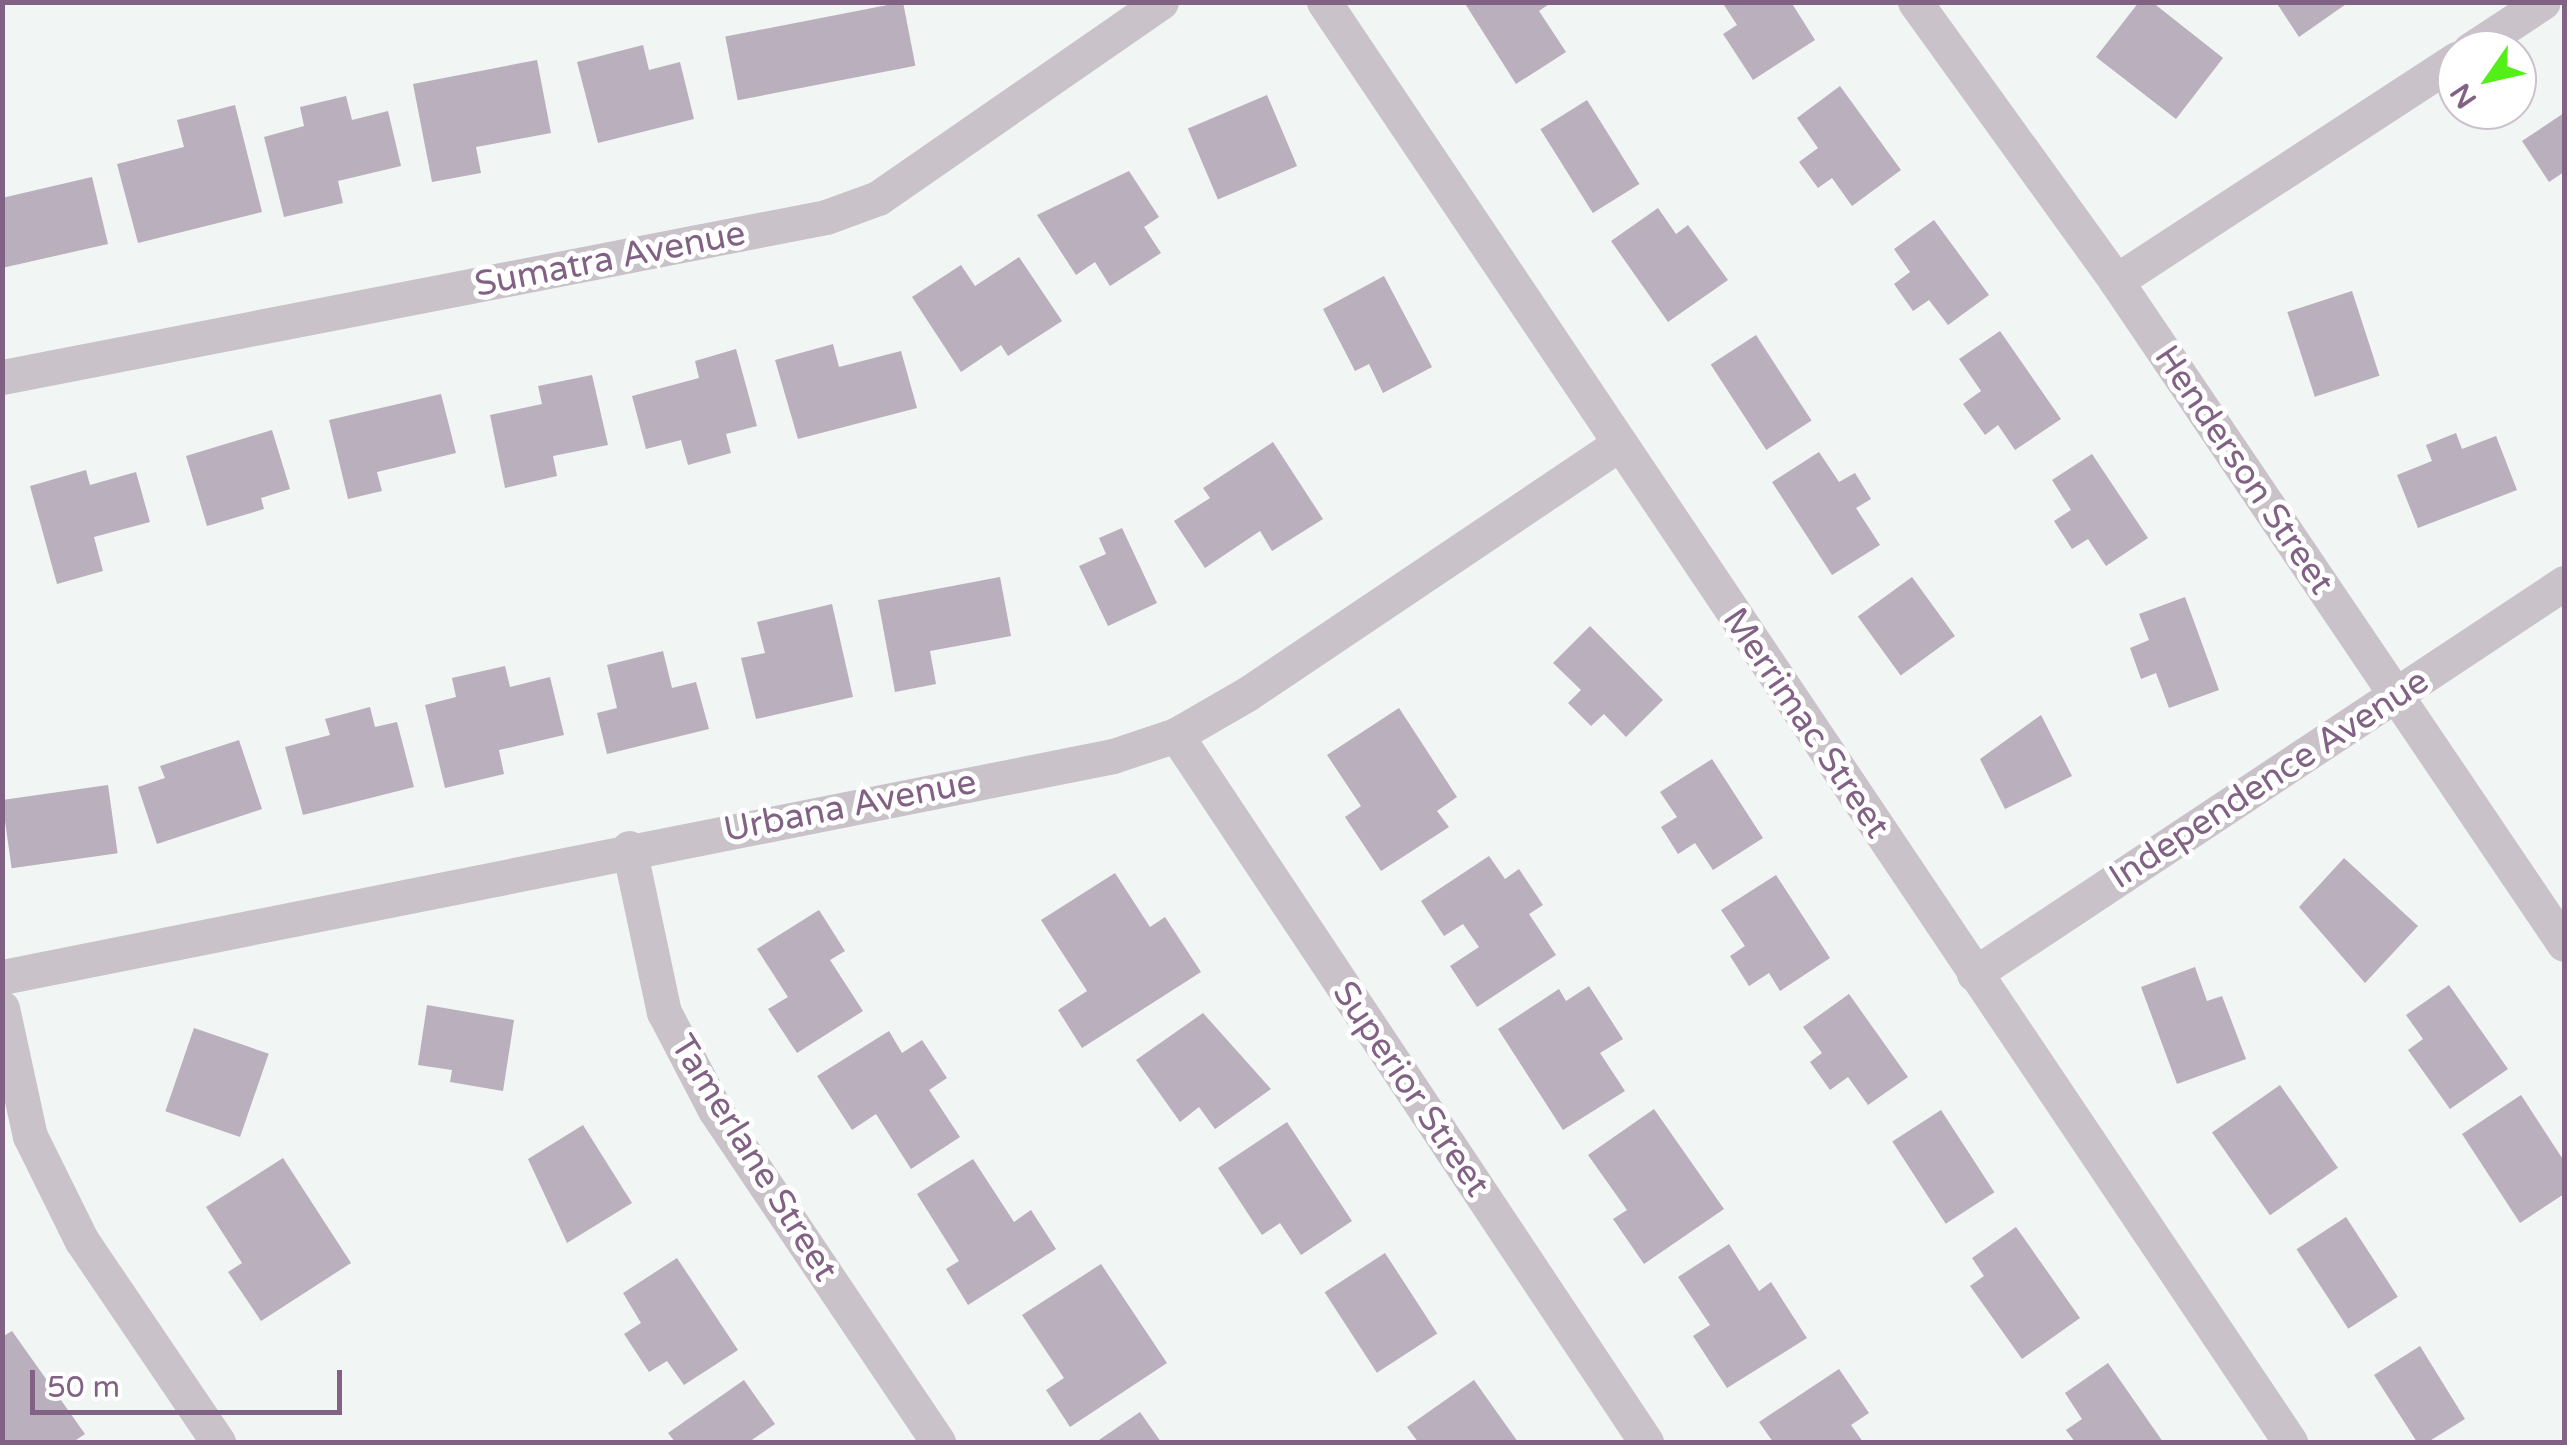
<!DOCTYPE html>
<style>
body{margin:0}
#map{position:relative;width:2567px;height:1445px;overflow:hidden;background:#f1f5f3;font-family:"Varela Round",sans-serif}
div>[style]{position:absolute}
.building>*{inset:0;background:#baafbc;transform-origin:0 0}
.street>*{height:35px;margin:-17.5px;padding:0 17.5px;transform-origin:17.5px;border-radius:17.5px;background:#c9c2c9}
span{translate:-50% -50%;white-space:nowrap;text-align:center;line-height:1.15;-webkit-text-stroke:10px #fff;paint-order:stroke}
.street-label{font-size:35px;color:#826284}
.frame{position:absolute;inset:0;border:5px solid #826284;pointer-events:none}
.north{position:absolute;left:2437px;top:30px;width:100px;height:100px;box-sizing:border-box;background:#fff;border:2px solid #cdc0ce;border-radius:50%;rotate:236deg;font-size:28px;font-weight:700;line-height:40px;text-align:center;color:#826284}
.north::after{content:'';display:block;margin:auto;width:35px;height:45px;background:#54ee18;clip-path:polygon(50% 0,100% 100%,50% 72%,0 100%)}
.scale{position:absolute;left:30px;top:1370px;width:312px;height:45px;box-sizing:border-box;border:5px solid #826284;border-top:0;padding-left:12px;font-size:30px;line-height:35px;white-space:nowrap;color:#826284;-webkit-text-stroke:8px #fff;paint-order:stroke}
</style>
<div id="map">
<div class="building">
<div style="left:903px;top:2px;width:65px;height:181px;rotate:79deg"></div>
<div style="clip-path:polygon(1464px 2px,1552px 2px,1539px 11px,1566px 52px,1516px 84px)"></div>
<div style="clip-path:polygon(1722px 2px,1791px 2px,1815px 40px,1753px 80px,1723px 34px,1737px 25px)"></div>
<div style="clip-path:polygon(2139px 2px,2152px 2px,2223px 58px,2176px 119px,2096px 57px)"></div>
<div style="clip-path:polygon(2276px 2px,2349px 2px,2299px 37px)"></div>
<div style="clip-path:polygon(643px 45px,649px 70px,680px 62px,694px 119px,598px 143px,577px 62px)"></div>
<div style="clip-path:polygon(537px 60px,551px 133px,476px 147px,481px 173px,432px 182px,413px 84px)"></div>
<div style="clip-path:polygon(1840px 86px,1901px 170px,1852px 206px,1832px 178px,1818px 188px,1799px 162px,1818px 148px,1797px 118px)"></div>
<div style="left:1267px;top:95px;width:77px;height:86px;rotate:67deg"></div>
<div style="clip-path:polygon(346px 96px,352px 120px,388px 111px,401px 166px,338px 181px,343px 203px,284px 217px,264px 137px,304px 126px,300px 107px)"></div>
<div style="left:1587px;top:100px;width:99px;height:55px;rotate:58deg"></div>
<div style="clip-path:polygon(235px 105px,262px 212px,138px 243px,117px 164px,184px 147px,177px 120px)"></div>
<div style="clip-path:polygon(2564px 113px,2564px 172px,2549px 182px,2522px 141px)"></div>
<div style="clip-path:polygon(1129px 171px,1159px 217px,1144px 227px,1161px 253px,1110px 286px,1095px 262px,1076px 275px,1037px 215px)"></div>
<div style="clip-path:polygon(92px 177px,108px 244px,2px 268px,2px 198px)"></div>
<div style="clip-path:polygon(1658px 208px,1676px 234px,1688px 225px,1728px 280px,1668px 322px,1611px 241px)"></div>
<div style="clip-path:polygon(1934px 220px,1989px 295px,1948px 325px,1929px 300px,1913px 311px,1894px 284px,1910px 272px,1894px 249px)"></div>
<div style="clip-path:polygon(1019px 257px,1062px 321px,1008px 356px,1001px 345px,961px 372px,912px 297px,961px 265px,975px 286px)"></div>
<div style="clip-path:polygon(1384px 276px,1432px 367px,1383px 393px,1369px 364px,1355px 371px,1323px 309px)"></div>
<div style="left:2352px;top:291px;width:89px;height:68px;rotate:72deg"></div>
<div style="clip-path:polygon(2000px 331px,2061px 419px,2015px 450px,1998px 425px,1985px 435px,1963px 404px,1981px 391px,1959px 359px)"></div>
<div style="left:1756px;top:335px;width:102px;height:54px;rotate:57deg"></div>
<div style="clip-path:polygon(833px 344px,839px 367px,901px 351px,917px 408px,798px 439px,775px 360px)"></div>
<div style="clip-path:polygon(736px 349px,757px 426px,726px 434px,731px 453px,688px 465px,681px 440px,646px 449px,632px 396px,699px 378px,695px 361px)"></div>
<div style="clip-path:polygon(592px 375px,608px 445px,553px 456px,557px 476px,505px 488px,490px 415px,542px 404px,538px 386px)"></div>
<div style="clip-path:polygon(441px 394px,456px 453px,377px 472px,382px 491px,348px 499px,329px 420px)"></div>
<div style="clip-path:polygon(272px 430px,290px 489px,261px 498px,264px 509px,207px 526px,186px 456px)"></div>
<div style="clip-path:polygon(2456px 433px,2462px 449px,2496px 436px,2517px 490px,2418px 528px,2397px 475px,2432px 461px,2426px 445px)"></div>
<div style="clip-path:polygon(1273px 442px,1323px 519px,1272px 551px,1260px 531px,1205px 568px,1174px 521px,1210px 498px,1203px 488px)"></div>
<div style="clip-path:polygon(1819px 452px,1839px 482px,1855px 473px,1871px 499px,1856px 508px,1880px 545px,1832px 575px,1772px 482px)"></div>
<div style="clip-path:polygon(2092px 454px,2148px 538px,2106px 566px,2088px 539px,2072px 549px,2054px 521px,2071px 510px,2052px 480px)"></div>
<div style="clip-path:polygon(86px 470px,90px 485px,136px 472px,150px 522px,94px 537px,103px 571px,57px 584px,30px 486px)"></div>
<div style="clip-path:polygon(1122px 528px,1157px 603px,1108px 626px,1079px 566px,1106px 554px,1099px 538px)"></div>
<div style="clip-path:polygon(1000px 577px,1011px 636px,930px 651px,936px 684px,895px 692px,878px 600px)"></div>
<div style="left:1912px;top:577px;width:73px;height:67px;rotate:54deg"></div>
<div style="clip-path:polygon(2185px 597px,2219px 690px,2169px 708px,2156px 673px,2141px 679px,2130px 648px,2149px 640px,2139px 614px)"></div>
<div style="clip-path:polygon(832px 604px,853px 697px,756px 719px,741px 658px,765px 653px,757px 622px)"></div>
<div style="clip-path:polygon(1590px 626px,1663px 700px,1626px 737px,1604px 714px,1591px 726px,1568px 703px,1581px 690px,1553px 663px)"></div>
<div style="clip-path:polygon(663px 651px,672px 688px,696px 682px,709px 729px,607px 754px,597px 713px,617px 708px,607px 665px)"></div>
<div style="clip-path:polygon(505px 666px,510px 687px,550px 677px,564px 735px,499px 750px,504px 774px,445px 788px,425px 705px,456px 697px,452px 678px)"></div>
<div style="clip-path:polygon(370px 707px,375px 727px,397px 722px,414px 787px,303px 815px,285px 747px,330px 735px,325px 719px)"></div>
<div style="clip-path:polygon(1399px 708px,1457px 797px,1437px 811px,1449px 827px,1381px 871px,1345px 817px,1361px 806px,1327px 755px)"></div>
<div style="clip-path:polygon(2041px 715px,2072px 776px,2005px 809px,1980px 759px)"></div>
<div style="clip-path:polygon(239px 740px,262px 809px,157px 844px,138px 787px,165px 778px,160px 766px)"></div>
<div style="clip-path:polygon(1712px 759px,1763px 838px,1713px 870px,1695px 843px,1678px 854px,1661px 827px,1677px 817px,1660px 792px)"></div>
<div style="left:108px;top:785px;width:69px;height:107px;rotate:82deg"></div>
<div style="clip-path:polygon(1489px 856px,1505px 879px,1519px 869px,1543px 905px,1529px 914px,1556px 955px,1477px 1007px,1450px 966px,1479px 947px,1463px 924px,1444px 936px,1421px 901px)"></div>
<div style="clip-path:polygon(2344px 858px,2418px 926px,2365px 983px,2299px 907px)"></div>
<div style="clip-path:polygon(1115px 873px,1150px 927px,1165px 917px,1201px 972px,1082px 1048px,1058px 1010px,1087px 991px,1041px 920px)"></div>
<div style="clip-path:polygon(1776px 875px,1830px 958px,1780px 991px,1769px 973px,1749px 986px,1730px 956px,1745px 946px,1721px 910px)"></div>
<div style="clip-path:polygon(819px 910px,845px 951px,830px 960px,863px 1011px,797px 1053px,768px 1009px,788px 997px,757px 949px)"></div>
<div style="clip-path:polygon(2195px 967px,2207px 1001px,2222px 996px,2246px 1059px,2177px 1084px,2141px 987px)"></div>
<div style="clip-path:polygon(2449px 985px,2508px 1069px,2450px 1109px,2408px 1050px,2423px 1039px,2406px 1015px)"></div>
<div style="clip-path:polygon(1589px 986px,1623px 1039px,1600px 1053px,1625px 1091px,1563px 1130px,1498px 1029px,1559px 989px,1566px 1001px)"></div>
<div style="clip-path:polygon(1849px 994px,1908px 1077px,1868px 1105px,1848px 1077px,1830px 1090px,1810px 1062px,1822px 1053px,1803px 1027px)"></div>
<div style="clip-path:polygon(427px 1005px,514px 1020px,503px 1091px,450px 1082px,452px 1070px,418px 1065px)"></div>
<div style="clip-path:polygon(1203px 1013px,1271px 1089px,1215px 1129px,1199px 1107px,1180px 1122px,1136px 1060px)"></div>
<div style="left:194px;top:1028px;width:79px;height:88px;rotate:19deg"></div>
<div style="clip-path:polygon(889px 1031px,902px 1053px,922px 1040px,947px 1078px,929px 1090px,960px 1137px,911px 1169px,876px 1114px,852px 1130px,817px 1076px)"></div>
<div style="left:2280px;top:1085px;width:101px;height:83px;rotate:55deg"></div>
<div style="clip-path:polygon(2521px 1095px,2564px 1161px,2564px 1194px,2520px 1223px,2462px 1134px)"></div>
<div style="clip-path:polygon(1654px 1109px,1724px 1209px,1644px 1264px,1613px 1219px,1627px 1210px,1588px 1155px)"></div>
<div style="left:1941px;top:1110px;width:98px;height:58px;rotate:57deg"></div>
<div style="clip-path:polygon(1287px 1122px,1352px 1221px,1301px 1255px,1280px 1223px,1262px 1235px,1218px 1168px)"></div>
<div style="clip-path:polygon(583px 1125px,632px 1203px,567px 1243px,528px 1159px)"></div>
<div style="clip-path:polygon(283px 1158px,351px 1263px,261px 1321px,228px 1272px,242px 1263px,206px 1207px)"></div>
<div style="clip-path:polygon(973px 1159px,1014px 1222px,1031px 1210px,1056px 1249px,968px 1305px,946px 1269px,959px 1261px,917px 1194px)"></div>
<div style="left:2346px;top:1217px;width:95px;height:59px;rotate:57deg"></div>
<div style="clip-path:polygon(2016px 1227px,2080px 1318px,2022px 1359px,1970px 1286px,1984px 1276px,1972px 1258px)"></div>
<div style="clip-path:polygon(1729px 1244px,1759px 1291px,1771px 1282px,1807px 1338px,1727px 1388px,1693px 1336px,1710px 1325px,1678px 1277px)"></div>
<div style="left:1385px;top:1253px;width:96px;height:72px;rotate:57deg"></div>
<div style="clip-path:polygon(677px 1258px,738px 1350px,684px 1385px,667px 1361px,649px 1372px,624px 1334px,641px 1323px,623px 1293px)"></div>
<div style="clip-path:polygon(1101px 1264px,1167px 1363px,1070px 1427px,1046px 1390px,1064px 1378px,1022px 1315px)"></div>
<div style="clip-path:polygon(12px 1331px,85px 1434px,73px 1442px,2px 1442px,2px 1337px)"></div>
<div style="clip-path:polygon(2420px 1346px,2465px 1419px,2428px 1442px,2417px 1442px,2374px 1375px)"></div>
<div style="clip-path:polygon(2108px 1363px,2163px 1442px,2075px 1442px,2066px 1430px,2082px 1419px,2065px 1393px)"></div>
<div style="clip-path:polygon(1839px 1369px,1869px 1413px,1851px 1425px,1863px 1442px,1773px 1442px,1759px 1422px)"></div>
<div style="clip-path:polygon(744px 1380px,775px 1424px,749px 1442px,675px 1442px,668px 1433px)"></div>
<div style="clip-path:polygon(1474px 1380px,1518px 1442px,1418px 1442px,1407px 1427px)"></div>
<div style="clip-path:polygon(1140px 1412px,1161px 1442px,1096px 1442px)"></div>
</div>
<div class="street">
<div style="left:1324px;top:2px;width:1734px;rotate:56.14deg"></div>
<div style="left:1915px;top:2px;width:344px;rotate:54.2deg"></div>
<div style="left:2116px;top:281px;width:800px;rotate:55.95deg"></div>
<div style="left:2470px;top:50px;width:87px;rotate:-33.3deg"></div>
<div style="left:2116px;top:281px;width:407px;rotate:-33.1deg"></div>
<div style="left:2px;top:377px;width:839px;rotate:-10.99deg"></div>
<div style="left:826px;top:217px;width:55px;rotate:-20.1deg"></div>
<div style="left:878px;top:198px;width:344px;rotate:-34.7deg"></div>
<div style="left:1176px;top:735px;width:849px;rotate:56.38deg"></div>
<div style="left:629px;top:848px;width:168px;rotate:78deg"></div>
<div style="left:664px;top:1012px;width:110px;rotate:62.5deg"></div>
<div style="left:715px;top:1110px;width:400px;rotate:56.1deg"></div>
<div style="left:1974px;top:974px;width:708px;rotate:-33.53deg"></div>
<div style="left:2px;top:977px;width:1133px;rotate:-11.25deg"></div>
<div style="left:1113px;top:756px;width:66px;rotate:-18.4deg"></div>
<div style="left:1176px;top:735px;width:82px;rotate:-30deg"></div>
<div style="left:1247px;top:694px;width:448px;rotate:-33.9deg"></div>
<div style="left:2px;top:1008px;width:131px;rotate:77.7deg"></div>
<div style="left:30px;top:1136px;width:117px;rotate:63.7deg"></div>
<div style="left:82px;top:1241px;width:243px;rotate:55.9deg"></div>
</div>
<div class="street-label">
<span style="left:610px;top:259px;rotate:-11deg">Sumatra Avenue</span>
<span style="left:2244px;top:470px;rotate:56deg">Henderson Street</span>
<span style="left:1806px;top:723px;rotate:56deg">Merrimac Street</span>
<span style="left:2269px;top:779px;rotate:-33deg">Independence Avenue</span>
<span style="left:850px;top:806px;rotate:-11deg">Urbana Avenue</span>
<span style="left:1411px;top:1089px;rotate:56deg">Superior Street</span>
<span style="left:754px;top:1158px;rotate:58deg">Tamerlane Street</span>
</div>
<div class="frame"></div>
<div class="north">N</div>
<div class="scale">50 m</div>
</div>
